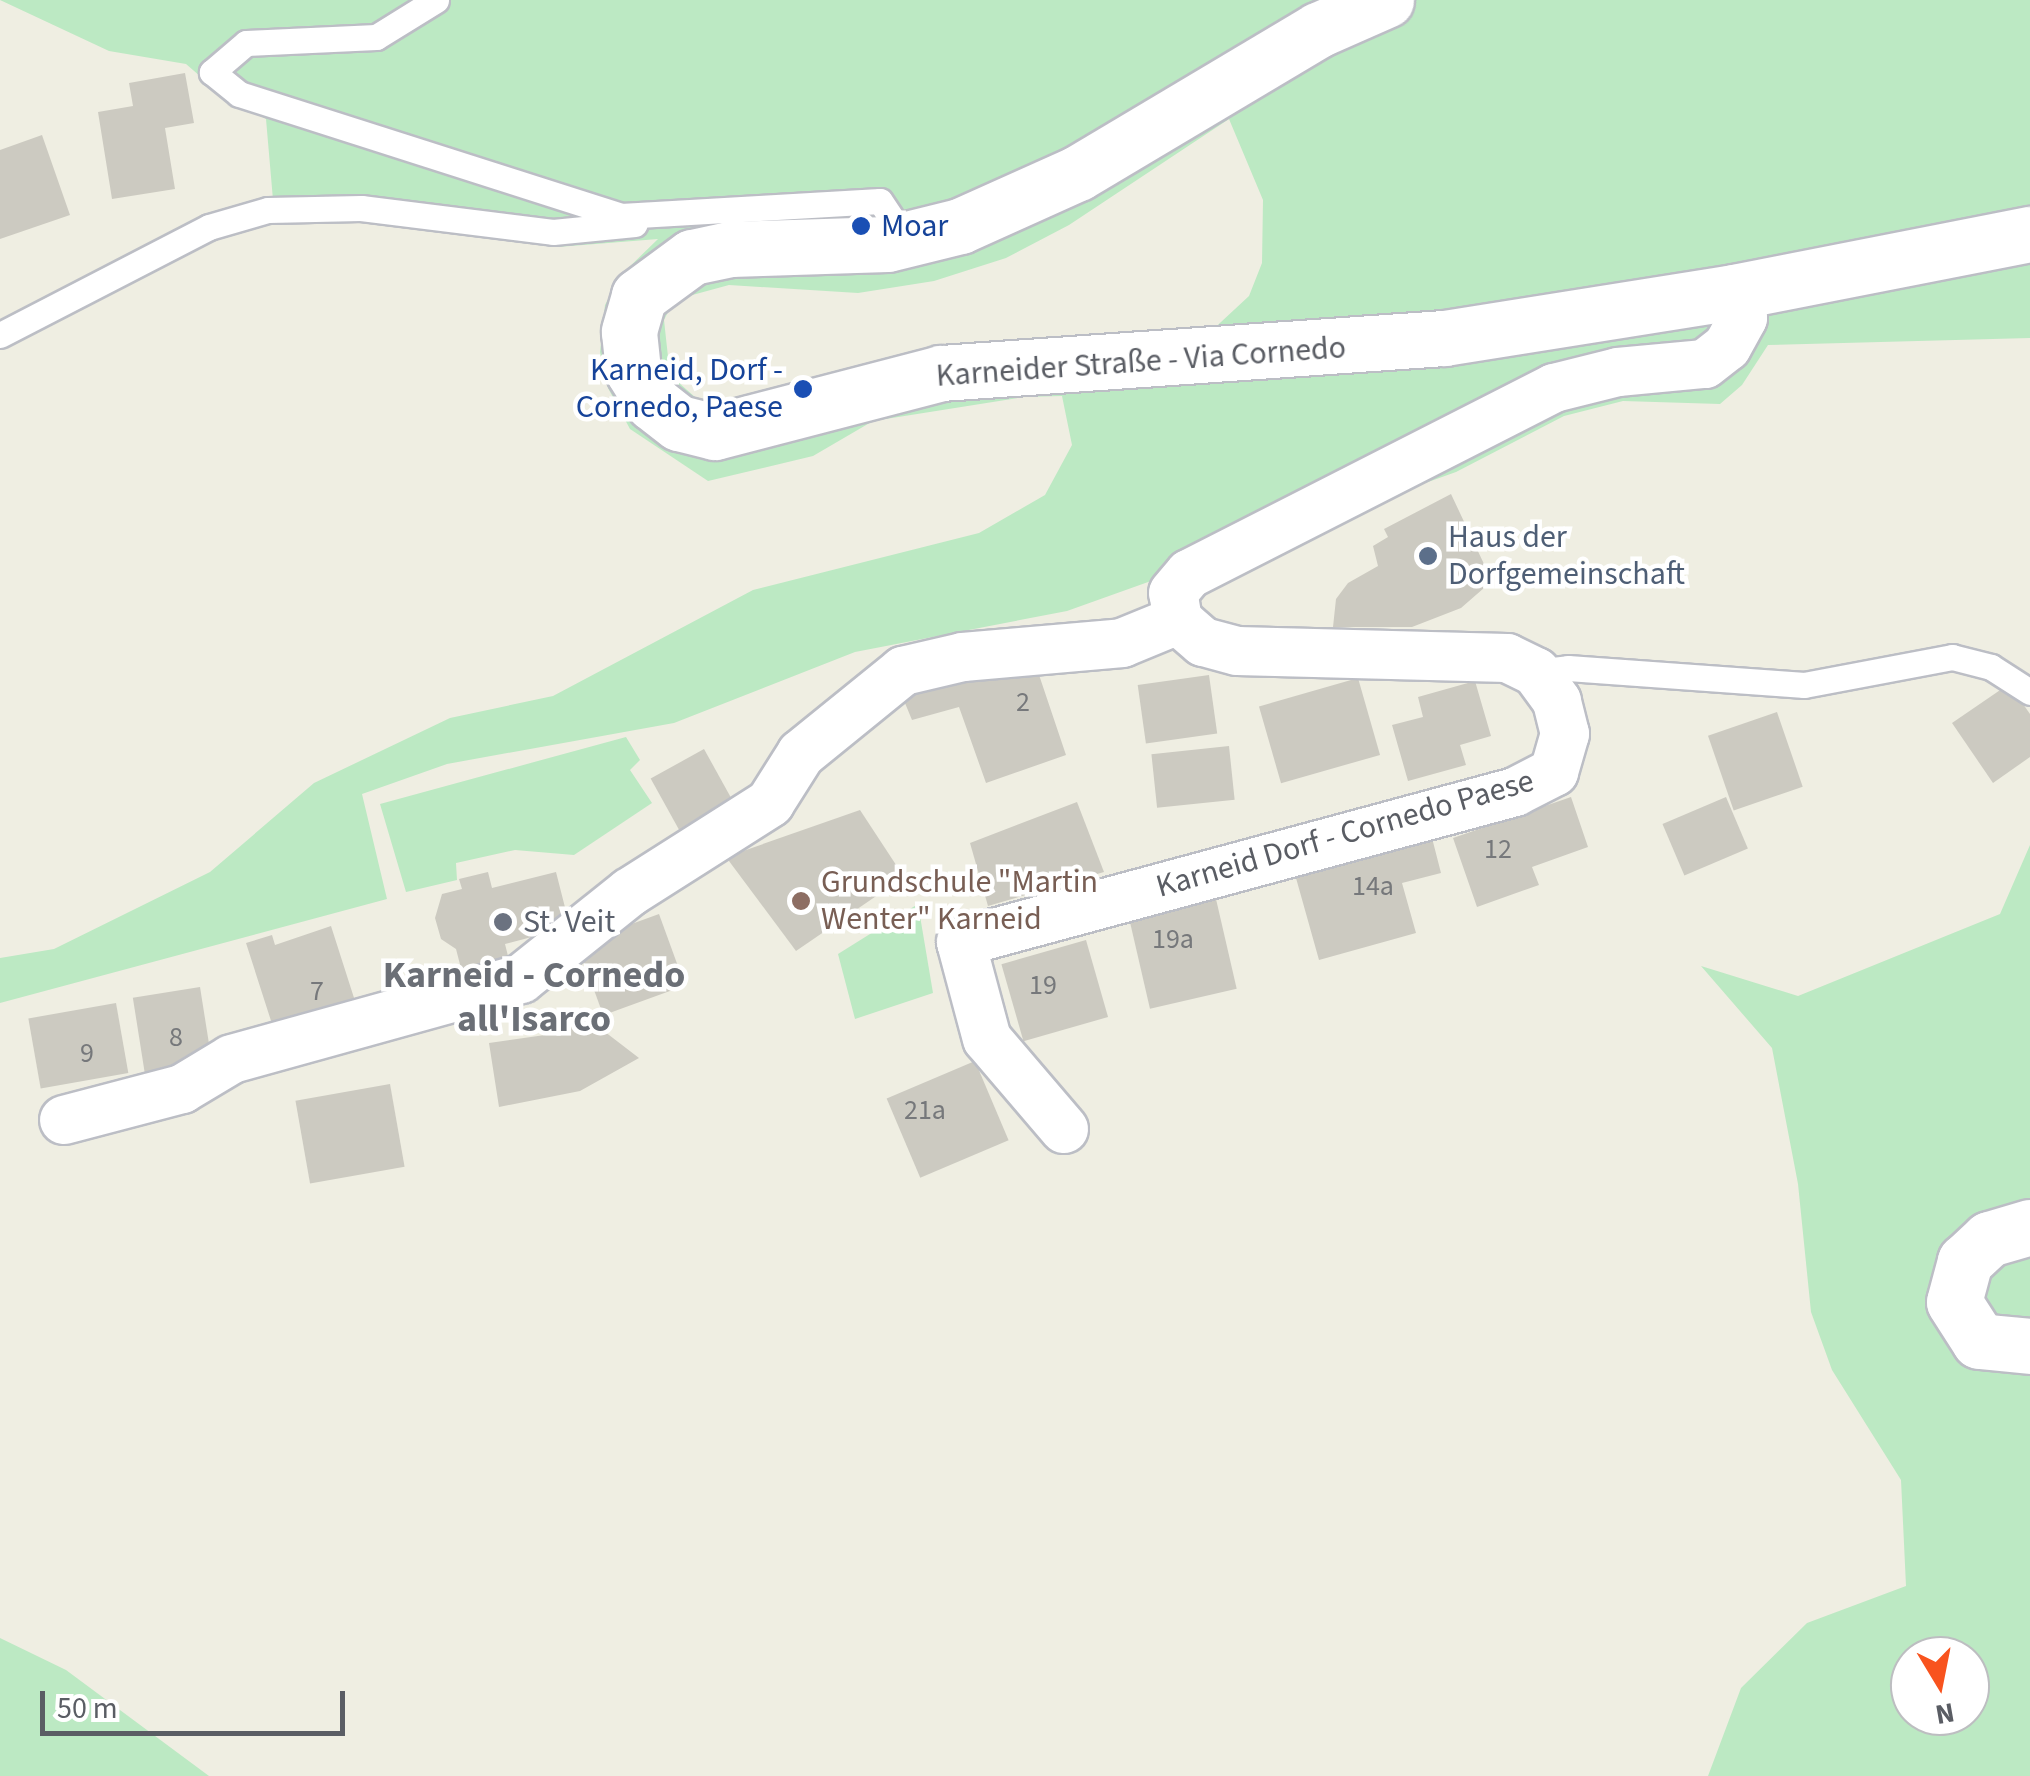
<!DOCTYPE html>
<meta charset="utf-8">
<style>
body{margin:0}
#map{position:relative;width:2030px;height:1776px;overflow:hidden;background:#efeee2;font-family:"Source Sans 3",sans-serif}
div>[style]{position:absolute}
.green>*{inset:0;background:#bce9c3}
.building>*{inset:0;background:#cccac1;transform-origin:0 0}
.roads{filter:drop-shadow(2px 0 #bcbec5) drop-shadow(-2px 0 #bcbec5) drop-shadow(0 2px #bcbec5) drop-shadow(0 -2px #bcbec5)}
.lane>*{height:25px;margin:-12.5px;padding:0 12.5px;transform-origin:12.5px;border-radius:12.5px;background:#fff}
.street>*{height:48px;margin:-24px;padding:0 24px;transform-origin:24px;border-radius:24px;background:#fff}
.secondary>*{height:55px;margin:-27.5px;padding:0 27.5px;transform-origin:27.5px;border-radius:27.5px;background:#fff}
.dots>*{width:28px;height:28px;translate:-50% -50%;box-sizing:border-box;border:5px solid #fff;border-radius:50%}
span{translate:-50% -50%;white-space:nowrap;text-align:center;line-height:1.15;-webkit-text-stroke:9px #fff;paint-order:stroke}
.number-label{font-size:28px;color:#76787b}
.number-label span{-webkit-text-stroke-width:0}
.transit-label{font-size:32px;color:#164399}
.left{translate:0 -50%;text-align:left}
.right{translate:-100% -50%;text-align:right}
.street-label{font-size:32px;color:#5a5d64}
.service-label{font-size:32px;color:#4e5e75}
.education-label{font-size:32px;color:#785e54}
.worship-label{font-size:32px;color:#5b616d}
.quarter-label{font-size:38px;color:#6b6f76;font-weight:700}
.north{position:absolute;left:1890px;top:1636px;width:100px;height:100px;box-sizing:border-box;background:#fff;border:2px solid #bdbec1;border-radius:50%;rotate:170deg;font-size:28px;font-weight:700;line-height:40px;text-align:center;color:#5a5d64}
.north::after{content:'';display:block;margin:auto;width:35px;height:45px;background:#f8531e;clip-path:polygon(50% 0,100% 100%,50% 72%,0 100%)}
.scale{position:absolute;left:40px;top:1691px;width:305px;height:45px;box-sizing:border-box;border:5px solid #5a5d64;border-top:0;padding-left:12px;font-size:30px;line-height:35px;white-space:nowrap;color:#5a5d64;-webkit-text-stroke:8px #fff;paint-order:stroke}
</style>
<div id="map">
<div class="green">
<div style="clip-path:polygon(evenodd,0 0,2030px 0,2030px 338px,1768px 345px,1742px 385px,1720px 404px,1623px 401px,1564px 416px,1456px 472px,1067px 611px,855px 652px,674px 723px,447px 764px,362px 794px,387px 899px,0 1003px,0 958px,54px 949px,210px 872px,314px 783px,450px 718px,553px 696px,753px 590px,979px 533px,1045px 495px,1072px 445px,1062px 396px,1024px 397px,873px 421px,813px 456px,708px 481px,630px 429px,608px 388px,600px 352px,605px 305px,620px 276px,658px 239px,558px 247px,380px 222px,275px 223px,266px 119px,223px 96px,186px 64px,109px 51px,0 0,1229px 119px,1263px 200px,1262px 263px,1249px 296px,1207px 335px,942px 348px,704px 405px,670px 375px,664px 320px,674px 300px,729px 285px,858px 293px,934px 281px,1006px 258px,1069px 225px,1229px 119px)"></div>
<div style="clip-path:polygon(626px 737px,640px 760px,630px 770px,652px 803px,574px 855px,515px 850px,456px 863px,457px 880px,406px 892px,380px 804px)"></div>
<div style="clip-path:polygon(evenodd,2030px 845px,2030px 1776px,1708px 1776px,1741px 1688px,1807px 1623px,1906px 1586px,1901px 1480px,1832px 1370px,1811px 1312px,1798px 1184px,1772px 1048px,1701px 966px,1798px 996px,2000px 914px,2030px 845px,1910px 1656px,1970px 1656px,1970px 1716px,1910px 1716px,1910px 1656px)"></div>
<div style="clip-path:polygon(918px 904px,933px 993px,855px 1019px,838px 954px)"></div>
<div style="clip-path:polygon(0 1638px,66px 1670px,209px 1776px,0 1776px)"></div>
</div>
<div class="building">
<div style="clip-path:polygon(185px 73px,194px 123px,165px 128px,175px 189px,112px 199px,98px 112px,133px 106px,129px 83px)"></div>
<div style="clip-path:polygon(42px 135px,70px 215px,0 239px,0 150px)"></div>
<div style="clip-path:polygon(1451px 494px,1492px 581px,1461px 608px,1412px 627px,1333px 627px,1336px 599px,1348px 583px,1378px 566px,1373px 546px,1388px 537px,1384px 529px)"></div>
<div style="clip-path:polygon(1035px 663px,1066px 755px,986px 783px,959px 707px,912px 720px,900px 691px)"></div>
<div style="left:1209px;top:675px;width:59px;height:72px;rotate:82deg"></div>
<div style="left:1358px;top:678px;width:80px;height:103px;rotate:74deg"></div>
<div style="clip-path:polygon(1475px 681px,1491px 736px,1460px 745px,1466px 765px,1408px 781px,1392px 725px,1423px 717px,1418px 697px)"></div>
<div style="clip-path:polygon(2009px 684px,2030px 714px,2030px 757px,1993px 783px,1952px 723px)"></div>
<div style="left:1777px;top:712px;width:79px;height:73px;rotate:71deg"></div>
<div style="left:1229px;top:746px;width:54px;height:78px;rotate:84deg"></div>
<div style="left:704px;top:749px;width:70px;height:61px;rotate:61deg"></div>
<div style="clip-path:polygon(1571px 797px,1588px 847px,1532px 867px,1539px 885px,1477px 907px,1453px 838px)"></div>
<div style="left:1726px;top:797px;width:56px;height:69px;rotate:67deg"></div>
<div style="clip-path:polygon(1077px 802px,1104px 872px,988px 906px,970px 843px)"></div>
<div style="clip-path:polygon(860px 810px,904px 877px,796px 951px,726px 857px)"></div>
<div style="clip-path:polygon(1431px 834px,1441px 873px,1402px 883px,1416px 933px,1319px 960px,1296px 878px)"></div>
<div style="clip-path:polygon(488px 872px,492px 888px,556px 872px,570px 927px,505px 944px,511px 968px,464px 980px,456px 949px,441px 939px,435px 918px,442px 894px,462px 889px,459px 879px)"></div>
<div style="left:1216px;top:899px;width:92px;height:89px;rotate:77deg"></div>
<div style="left:659px;top:914px;width:76px;height:87px;rotate:70deg"></div>
<div style="clip-path:polygon(331px 926px,355px 1001px,273px 1027px,246px 943px,272px 935px,275px 945px)"></div>
<div style="left:1086px;top:940px;width:80px;height:88px;rotate:74deg"></div>
<div style="left:200px;top:987px;width:76px;height:68px;rotate:81deg"></div>
<div style="left:116px;top:1003px;width:71px;height:89px;rotate:80deg"></div>
<div style="clip-path:polygon(583px 1015px,639px 1058px,580px 1091px,499px 1107px,489px 1043px,559px 1033px)"></div>
<div style="left:975px;top:1061px;width:86px;height:96px;rotate:67deg"></div>
<div style="left:390px;top:1084px;width:84px;height:96px;rotate:80deg"></div>
</div>
<div class="roads">
<div class="lane">
<div style="left:436px;top:0;width:70px;rotate:148.3deg"></div>
<div style="left:376px;top:37px;width:130px;rotate:177.4deg"></div>
<div style="left:246px;top:43px;width:45px;rotate:139.5deg"></div>
<div style="left:212px;top:72px;width:35px;rotate:39deg"></div>
<div style="left:239px;top:94px;width:401px;rotate:17.7deg"></div>
<div style="left:621px;top:216px;width:259px;rotate:-3.3deg"></div>
<div style="left:880px;top:201px;width:47px;rotate:56.3deg"></div>
<div style="left:0;top:335px;width:235px;rotate:-27.3deg"></div>
<div style="left:209px;top:227px;width:61px;rotate:-16.1deg"></div>
<div style="left:268px;top:210px;width:93px;rotate:-1.2deg"></div>
<div style="left:361px;top:208px;width:193px;rotate:7.1deg"></div>
<div style="left:553px;top:232px;width:82px;rotate:-5.6deg"></div>
<div style="left:1536px;top:672px;width:32px;rotate:-7deg"></div>
<div style="left:1568px;top:668px;width:237px;rotate:4.1deg"></div>
<div style="left:1804px;top:685px;width:151px;rotate:-10.7deg"></div>
<div style="left:1952px;top:657px;width:40px;rotate:14.4deg"></div>
<div style="left:1991px;top:667px;width:46px;rotate:32.7deg"></div>
</div>
<div class="street">
<div style="left:64px;top:1120px;width:122px;rotate:-14.7deg"></div>
<div style="left:182px;top:1089px;width:58px;rotate:-31deg"></div>
<div style="left:232px;top:1059px;width:300px;rotate:-15.5deg"></div>
<div style="left:521px;top:979px;width:139px;rotate:-38.6deg"></div>
<div style="left:630px;top:892px;width:166px;rotate:-32.4deg"></div>
<div style="left:770px;top:803px;width:58px;rotate:-57.7deg"></div>
<div style="left:801px;top:754px;width:132px;rotate:-39.1deg"></div>
<div style="left:903px;top:671px;width:62px;rotate:-13.1deg"></div>
<div style="left:963px;top:657px;width:160px;rotate:-5deg"></div>
<div style="left:1122px;top:643px;width:61px;rotate:-22.3deg"></div>
<div style="left:1064px;top:1129px;width:118px;rotate:-130.5deg"></div>
<div style="left:987px;top:1039px;width:100px;rotate:-105deg"></div>
<div style="left:961px;top:942px;width:574px;rotate:-15.15deg"></div>
<div style="left:1515px;top:792px;width:44px;rotate:-27.1deg"></div>
<div style="left:1554px;top:772px;width:40px;rotate:-74deg"></div>
<div style="left:1565px;top:734px;width:34px;rotate:-104deg"></div>
<div style="left:1557px;top:701px;width:36px;rotate:-126deg"></div>
<div style="left:1536px;top:672px;width:32px;rotate:-154deg"></div>
<div style="left:1507px;top:658px;width:270px;rotate:-178.5deg"></div>
<div style="left:1237px;top:651px;width:35px;rotate:-165deg"></div>
<div style="left:1203px;top:642px;width:33px;rotate:-139deg"></div>
<div style="left:1178px;top:620px;width:27px;rotate:-100deg"></div>
<div style="left:1173px;top:593px;width:25px;rotate:-50deg"></div>
<div style="left:1189px;top:574px;width:410px;rotate:-27deg"></div>
<div style="left:1554px;top:388px;width:66px;rotate:-14deg"></div>
<div style="left:1618px;top:372px;width:87px;rotate:-5.3deg"></div>
<div style="left:1705px;top:364px;width:28px;rotate:-38deg"></div>
<div style="left:1727px;top:347px;width:33px;rotate:-61deg"></div>
<div style="left:1743px;top:318px;width:28px;rotate:-109deg"></div>
</div>
<div class="secondary">
<div style="left:1386px;top:0;width:74px;rotate:156.2deg"></div>
<div style="left:1318px;top:30px;width:279px;rotate:149.2deg"></div>
<div style="left:1078px;top:173px;width:129px;rotate:155.8deg"></div>
<div style="left:960px;top:226px;width:75px;rotate:166.1deg"></div>
<div style="left:887px;top:244px;width:157px;rotate:178.2deg"></div>
<div style="left:730px;top:249px;width:39px;rotate:168deg"></div>
<div style="left:692px;top:257px;width:66px;rotate:143.7deg"></div>
<div style="left:639px;top:296px;width:37px;rotate:106deg"></div>
<div style="left:629px;top:332px;width:39px;rotate:84deg"></div>
<div style="left:633px;top:371px;width:38px;rotate:58deg"></div>
<div style="left:653px;top:403px;width:33px;rotate:38deg"></div>
<div style="left:679px;top:423px;width:37px;rotate:14deg"></div>
<div style="left:715px;top:432px;width:234px;rotate:-14.6deg"></div>
<div style="left:941px;top:373px;width:504px;rotate:-3.98deg"></div>
<div style="left:1444px;top:338px;width:294px;rotate:-9deg"></div>
<div style="left:1734px;top:292px;width:302px;rotate:-11.1deg"></div>
<div style="left:2030px;top:1227px;width:43px;rotate:163.7deg"></div>
<div style="left:1989px;top:1239px;width:33px;rotate:137deg"></div>
<div style="left:1965px;top:1261px;width:42px;rotate:105deg"></div>
<div style="left:1954px;top:1302px;width:46px;rotate:57.3deg"></div>
<div style="left:1979px;top:1341px;width:51px;rotate:5.6deg"></div>
</div>
</div>
<div class="dots">
<div style="left:861px;top:226px;background:#1a4fb4"></div>
<div style="left:803px;top:389px;background:#1a4fb4"></div>
<div style="left:1428px;top:556px;background:#5c6f8a"></div>
<div style="left:801px;top:901px;background:#8d6e63"></div>
<div style="left:503px;top:922px;background:#6b7280"></div>
</div>
<div class="number-label">
<span style="left:1023px;top:702px">2</span>
<span style="left:1498px;top:849px">12</span>
<span style="left:1373px;top:886px">14a</span>
<span style="left:1173px;top:939px">19a</span>
<span style="left:1043px;top:985px">19</span>
<span style="left:317px;top:991px">7</span>
<span style="left:176px;top:1037px">8</span>
<span style="left:87px;top:1053px">9</span>
<span style="left:925px;top:1110px">21a</span>
</div>
<div class="transit-label">
<span class="left" style="left:881px;top:226px">Moar</span>
<span class="right" style="left:783px;top:389px">Karneid, Dorf -<br>Cornedo, Paese</span>
</div>
<div class="street-label">
<span style="left:1141px;top:362px;rotate:-4deg">Karneider Straße - Via Cornedo</span>
<span style="left:1345px;top:834px;rotate:-16deg">Karneid Dorf - Cornedo Paese</span>
</div>
<div class="service-label">
<span class="left" style="left:1448px;top:556px">Haus der<br>Dorfgemeinschaft</span>
</div>
<div class="education-label">
<span class="left" style="left:821px;top:901px">Grundschule "Martin<br>Wenter" Karneid</span>
</div>
<div class="worship-label">
<span class="left" style="left:523px;top:922px">St. Veit</span>
</div>
<div class="quarter-label">
<span style="left:534px;top:998px">Karneid - Cornedo<br>all'Isarco</span>
</div>
<div class="north">N</div>
<div class="scale">50 m</div>
</div>
